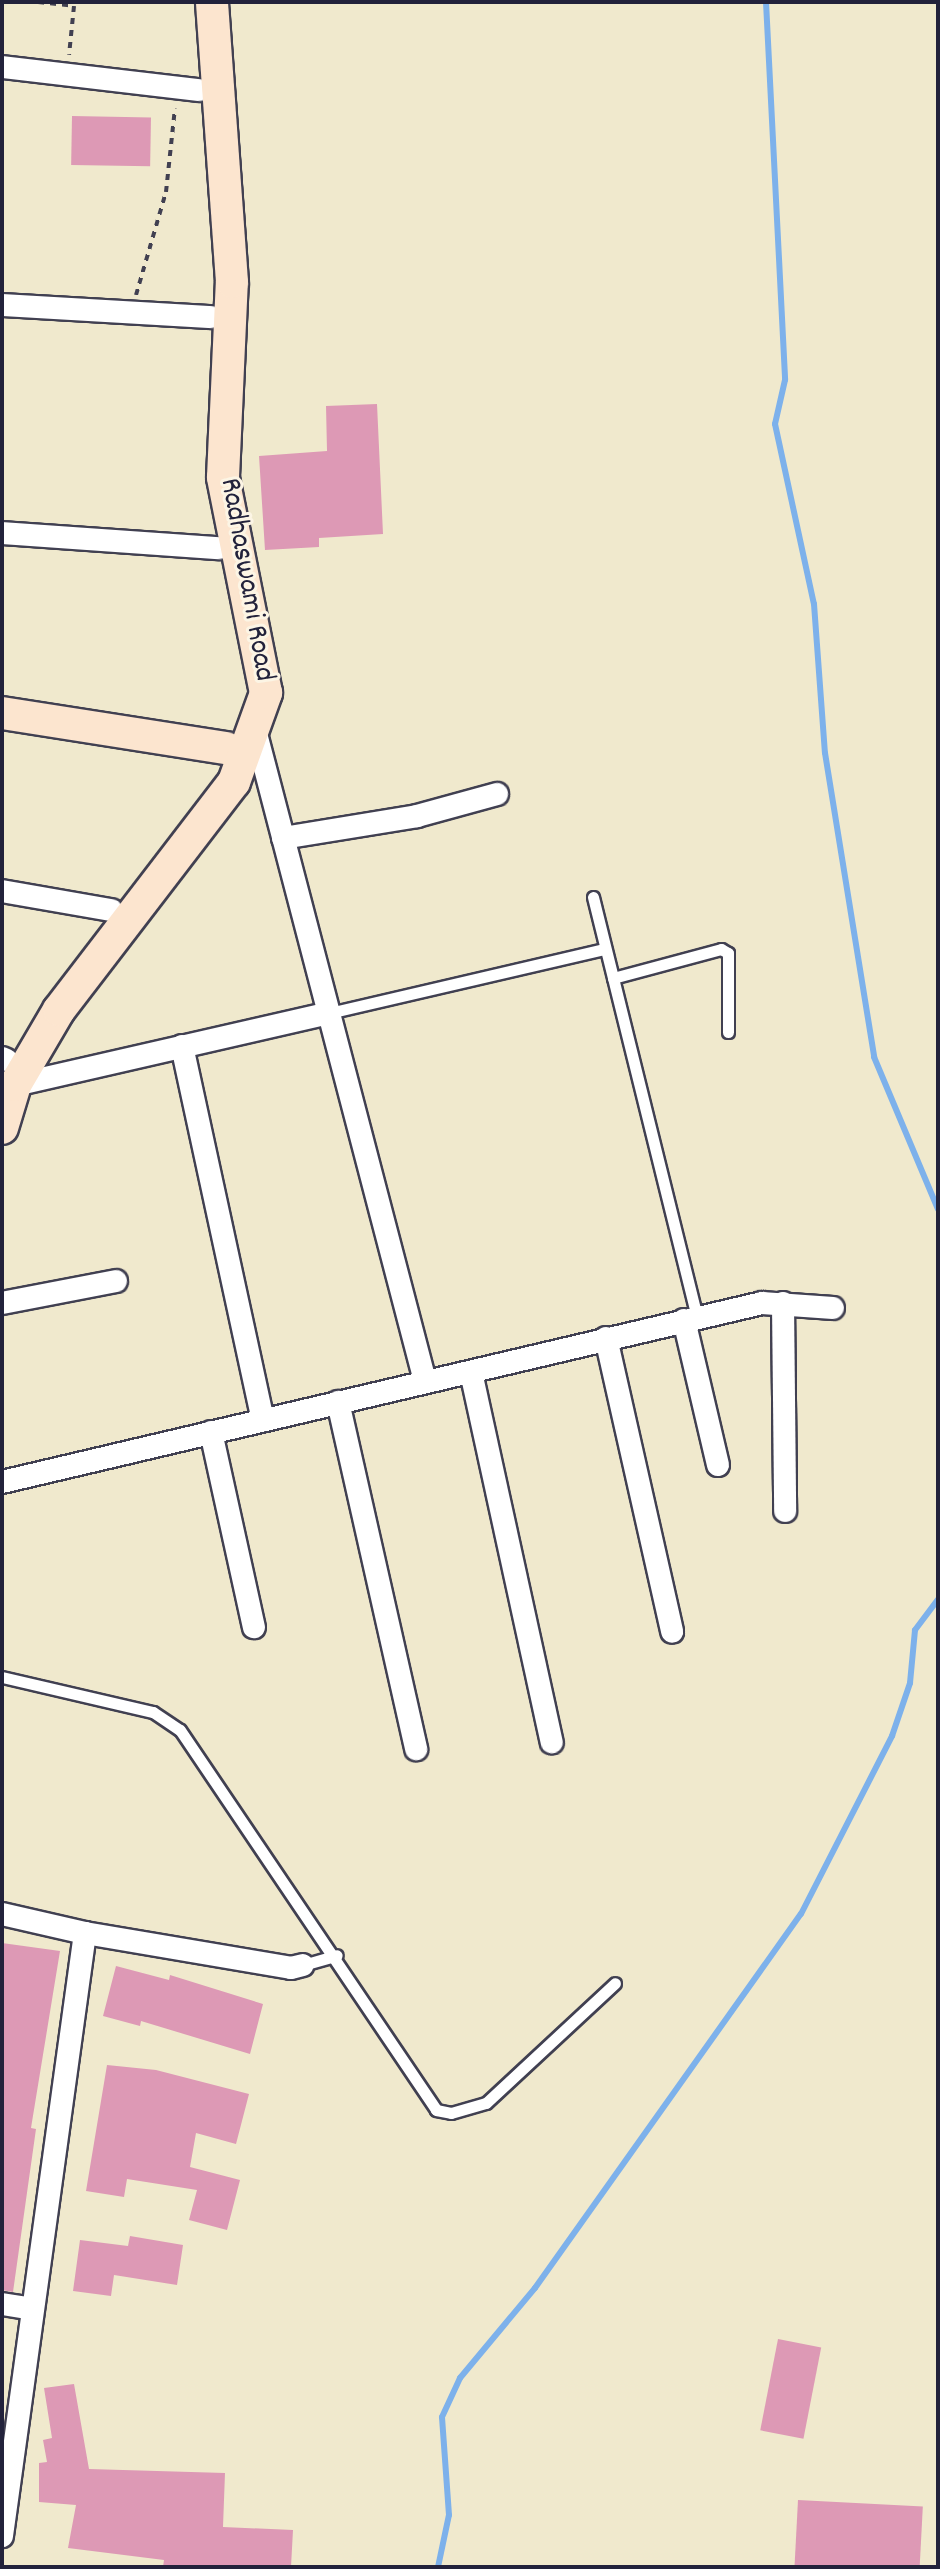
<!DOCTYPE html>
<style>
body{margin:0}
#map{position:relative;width:940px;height:2569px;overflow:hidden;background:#f0e9cd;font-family:Dekko,sans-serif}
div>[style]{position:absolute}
.stream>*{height:6px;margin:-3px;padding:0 3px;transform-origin:3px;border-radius:3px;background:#7db1eb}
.building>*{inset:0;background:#dd99b5;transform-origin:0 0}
.path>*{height:4px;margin-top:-2px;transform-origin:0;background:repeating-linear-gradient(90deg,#414051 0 6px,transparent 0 12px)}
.roads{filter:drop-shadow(2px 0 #414051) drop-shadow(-2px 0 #414051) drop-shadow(0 2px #414051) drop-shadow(0 -2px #414051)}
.lane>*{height:11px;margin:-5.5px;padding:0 5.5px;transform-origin:5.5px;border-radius:5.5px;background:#fff}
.street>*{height:22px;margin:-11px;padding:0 11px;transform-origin:11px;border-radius:11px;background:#fff}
.secondary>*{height:32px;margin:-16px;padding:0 16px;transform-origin:16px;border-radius:16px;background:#fce5cf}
span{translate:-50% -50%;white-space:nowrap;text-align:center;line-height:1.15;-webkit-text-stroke:6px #fcf5e5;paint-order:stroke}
.street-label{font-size:30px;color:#22223b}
.frame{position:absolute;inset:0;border:4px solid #22223b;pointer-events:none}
</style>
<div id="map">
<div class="stream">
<div style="left:766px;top:2px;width:378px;rotate:87.1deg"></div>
<div style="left:785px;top:380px;width:45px;rotate:102.8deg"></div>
<div style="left:775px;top:424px;width:184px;rotate:77.8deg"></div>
<div style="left:814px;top:604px;width:149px;rotate:85.8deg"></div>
<div style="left:825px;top:753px;width:308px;rotate:80.8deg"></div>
<div style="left:874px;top:1057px;width:165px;rotate:67.2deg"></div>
<div style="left:438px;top:2567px;width:53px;rotate:-78.1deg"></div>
<div style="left:449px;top:2515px;width:98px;rotate:-94.1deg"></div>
<div style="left:442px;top:2417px;width:43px;rotate:-65.2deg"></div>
<div style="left:460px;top:2378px;width:117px;rotate:-50.2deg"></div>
<div style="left:535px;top:2288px;width:459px;rotate:-54.6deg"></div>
<div style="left:801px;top:1914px;width:200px;rotate:-62.9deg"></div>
<div style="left:892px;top:1736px;width:56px;rotate:-71.2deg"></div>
<div style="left:910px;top:1683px;width:53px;rotate:-84.6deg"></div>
<div style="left:915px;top:1630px;width:38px;rotate:-53deg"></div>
</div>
<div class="building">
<div style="left:72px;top:116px;width:79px;height:49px;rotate:1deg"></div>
<div style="clip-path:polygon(377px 404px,383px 534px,319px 538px,319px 547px,265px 550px,259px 456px,327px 451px,326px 406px)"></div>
<div style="clip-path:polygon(2px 1943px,60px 1951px,31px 2128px,36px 2129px,13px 2292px,2px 2290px)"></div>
<div style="clip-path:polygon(116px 1966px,169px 1980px,170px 1975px,263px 2004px,250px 2054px,141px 2021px,140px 2026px,103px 2016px)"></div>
<div style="clip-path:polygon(107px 2065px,156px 2070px,249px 2094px,236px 2144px,196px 2133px,190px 2167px,240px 2180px,227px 2230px,189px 2220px,197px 2190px,127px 2179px,124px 2197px,86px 2191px)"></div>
<div style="clip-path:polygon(130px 2236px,183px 2245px,177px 2285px,114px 2275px,111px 2296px,73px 2291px,80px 2240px,128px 2246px)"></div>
<div style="left:778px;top:2339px;width:44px;height:93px;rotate:11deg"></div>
<div style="clip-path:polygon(74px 2384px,89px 2469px,225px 2473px,223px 2527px,293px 2530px,291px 2567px,163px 2567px,164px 2560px,68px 2548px,76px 2505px,39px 2502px,39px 2463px,47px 2462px,43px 2440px,52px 2438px,44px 2388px)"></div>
<div style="left:798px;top:2500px;width:125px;height:67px;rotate:3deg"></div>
</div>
<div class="path">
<div style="left:38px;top:2px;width:36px;rotate:6deg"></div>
<div style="left:74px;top:6px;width:49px;rotate:95.8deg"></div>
<div style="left:136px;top:295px;width:107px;rotate:-73.8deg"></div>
<div style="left:166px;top:192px;width:84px;rotate:-83.9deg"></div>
</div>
<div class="roads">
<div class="lane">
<div style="left:593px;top:897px;width:433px;rotate:76.1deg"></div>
<div style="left:613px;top:978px;width:112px;rotate:-15deg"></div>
<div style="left:721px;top:949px;width:8px;rotate:30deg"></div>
<div style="left:728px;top:953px;width:79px;rotate:90deg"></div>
<div style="left:329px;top:1013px;width:283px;rotate:-13.1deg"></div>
<div style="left:2px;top:1677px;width:155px;rotate:13.1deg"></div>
<div style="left:153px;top:1712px;width:32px;rotate:34deg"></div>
<div style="left:180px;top:1730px;width:458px;rotate:56deg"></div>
<div style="left:436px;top:2110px;width:15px;rotate:11deg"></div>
<div style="left:451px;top:2113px;width:36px;rotate:-16deg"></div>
<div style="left:486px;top:2103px;width:176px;rotate:-42.9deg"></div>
<div style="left:303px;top:1965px;width:35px;rotate:-16deg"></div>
</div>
<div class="street">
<div style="left:2px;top:67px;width:198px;rotate:6.7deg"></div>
<div style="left:2px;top:305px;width:209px;rotate:3.3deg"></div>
<div style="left:2px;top:533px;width:217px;rotate:4deg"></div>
<div style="left:254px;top:726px;width:677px;rotate:75.37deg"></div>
<div style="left:283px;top:838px;width:136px;rotate:-9.3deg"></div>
<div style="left:417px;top:816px;width:83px;rotate:-15.4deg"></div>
<div style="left:2px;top:891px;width:111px;rotate:9.9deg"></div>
<div style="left:182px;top:1046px;width:383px;rotate:77.8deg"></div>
<div style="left:2px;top:1058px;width:5px;rotate:22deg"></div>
<div style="left:15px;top:1085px;width:322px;rotate:-12.9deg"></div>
<div style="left:2px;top:1303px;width:116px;rotate:-10.9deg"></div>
<div style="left:783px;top:1303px;width:208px;rotate:89.4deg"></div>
<div style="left:684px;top:1320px;width:149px;rotate:76.8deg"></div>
<div style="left:606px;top:1338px;width:301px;rotate:77.3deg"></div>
<div style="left:471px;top:1372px;width:379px;rotate:77.7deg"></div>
<div style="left:338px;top:1402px;width:356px;rotate:77.3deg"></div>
<div style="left:211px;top:1432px;width:200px;rotate:77.6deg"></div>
<div style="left:2px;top:1482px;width:781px;rotate:-13.25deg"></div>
<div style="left:762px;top:1303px;width:71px;rotate:4deg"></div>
<div style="left:2px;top:1914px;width:85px;rotate:12.9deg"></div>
<div style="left:85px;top:1933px;width:609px;rotate:97.84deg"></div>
<div style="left:85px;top:1933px;width:209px;rotate:9.6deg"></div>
<div style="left:291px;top:1968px;width:12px;rotate:-14deg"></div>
<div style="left:2px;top:2304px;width:31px;rotate:9deg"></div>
</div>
<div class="secondary">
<div style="left:2px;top:713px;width:227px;rotate:8.9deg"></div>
<div style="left:2px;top:1128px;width:45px;rotate:-73.2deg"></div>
<div style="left:15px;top:1085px;width:87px;rotate:-59.6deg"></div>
<div style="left:59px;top:1010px;width:287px;rotate:-52.5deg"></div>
<div style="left:234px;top:782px;width:95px;rotate:-70.2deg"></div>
<div style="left:266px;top:693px;width:220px;rotate:-101.3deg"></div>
<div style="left:223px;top:477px;width:195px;rotate:-87.4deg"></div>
<div style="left:232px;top:282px;width:281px;rotate:-94.1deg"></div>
</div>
</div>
<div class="street-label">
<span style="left:245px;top:580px;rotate:80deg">Radhaswami Road</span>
</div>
<div class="frame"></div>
</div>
